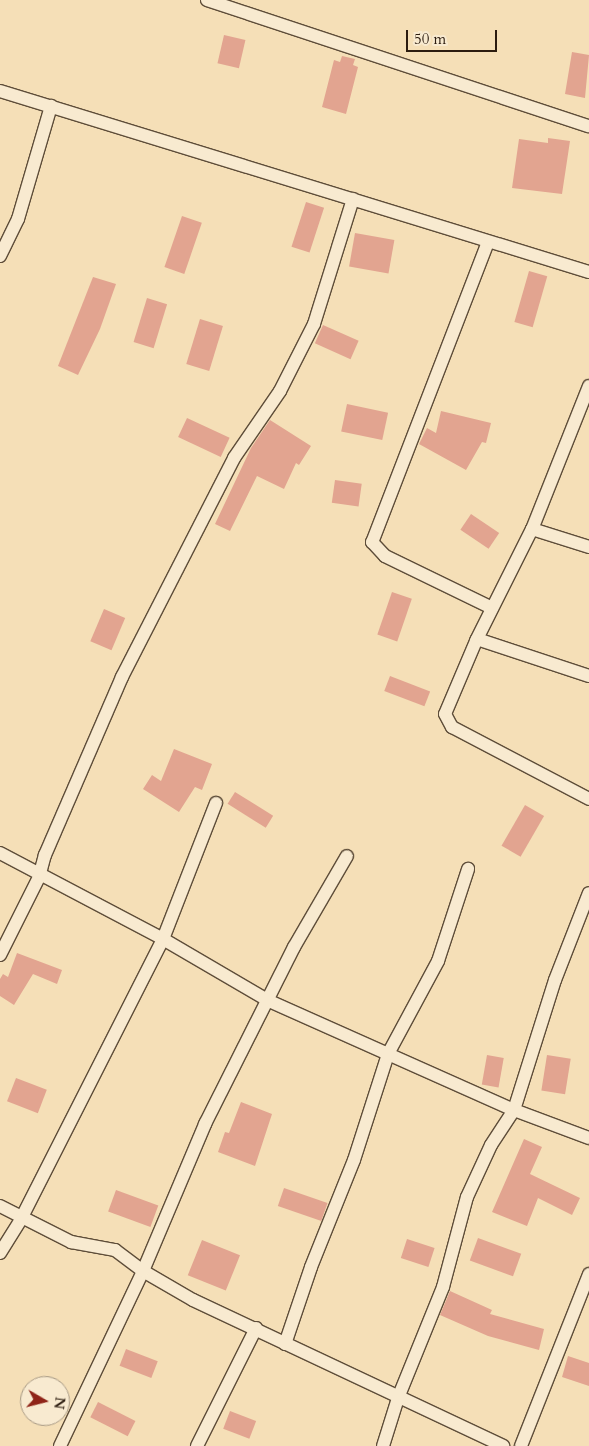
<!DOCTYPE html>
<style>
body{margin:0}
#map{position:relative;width:589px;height:1446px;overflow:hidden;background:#f5dfb7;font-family:Cardo,serif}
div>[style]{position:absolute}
.building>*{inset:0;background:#e2a490;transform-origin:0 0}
.roads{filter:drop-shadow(1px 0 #5e4d39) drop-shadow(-1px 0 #5e4d39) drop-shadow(0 1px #5e4d39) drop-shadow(0 -1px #5e4d39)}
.minor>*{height:12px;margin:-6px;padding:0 6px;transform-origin:6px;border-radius:6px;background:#f8ead0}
span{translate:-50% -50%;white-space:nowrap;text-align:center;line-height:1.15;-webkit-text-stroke:4.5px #f8ead0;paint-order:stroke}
.north{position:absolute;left:20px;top:1376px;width:50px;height:50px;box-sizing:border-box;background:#f8ead0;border:1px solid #a69883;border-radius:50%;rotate:98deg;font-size:14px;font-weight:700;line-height:20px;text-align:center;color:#2c1c0f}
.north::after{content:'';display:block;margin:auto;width:18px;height:22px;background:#8f2418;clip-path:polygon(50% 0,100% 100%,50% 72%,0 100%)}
.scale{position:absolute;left:406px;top:30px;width:91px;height:22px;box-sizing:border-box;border:2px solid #2c1c0f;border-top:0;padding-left:6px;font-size:15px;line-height:18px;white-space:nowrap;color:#2c1c0f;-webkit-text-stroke:4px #f8ead0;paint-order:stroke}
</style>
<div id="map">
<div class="building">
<div style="left:224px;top:35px;width:22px;height:29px;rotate:13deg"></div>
<div style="clip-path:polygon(572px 52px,589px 55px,585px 98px,565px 94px)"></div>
<div style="clip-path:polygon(342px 56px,355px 59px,353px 65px,358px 67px,346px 114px,322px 107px,334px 60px,340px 62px)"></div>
<div style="clip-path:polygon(548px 138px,570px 141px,562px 194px,512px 188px,519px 139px,548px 143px)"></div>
<div style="left:306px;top:202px;width:19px;height:47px;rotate:18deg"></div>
<div style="left:182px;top:216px;width:21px;height:54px;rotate:19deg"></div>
<div style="left:355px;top:233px;width:40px;height:34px;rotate:10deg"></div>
<div style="left:529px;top:271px;width:19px;height:53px;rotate:16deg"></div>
<div style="clip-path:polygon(93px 277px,116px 284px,100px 329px,78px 375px,58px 366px)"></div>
<div style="left:147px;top:298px;width:21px;height:46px;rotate:17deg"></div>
<div style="left:200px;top:319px;width:24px;height:47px;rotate:17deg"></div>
<div style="left:323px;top:325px;width:39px;height:20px;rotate:24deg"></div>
<div style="left:347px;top:404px;width:42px;height:28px;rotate:12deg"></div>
<div style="clip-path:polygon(441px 411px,491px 423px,486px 443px,482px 442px,466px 470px,419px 444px,427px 428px,436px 433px)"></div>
<div style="left:187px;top:418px;width:47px;height:21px;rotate:25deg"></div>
<div style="clip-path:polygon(270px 420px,311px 446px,299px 465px,296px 463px,284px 489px,257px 476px,230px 531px,215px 524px,251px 448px)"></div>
<div style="left:335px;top:480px;width:27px;height:23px;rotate:8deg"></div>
<div style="left:471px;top:514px;width:34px;height:19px;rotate:34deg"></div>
<div style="left:392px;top:592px;width:21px;height:45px;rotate:19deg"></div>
<div style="left:104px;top:609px;width:23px;height:35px;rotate:23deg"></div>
<div style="left:390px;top:676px;width:43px;height:16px;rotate:21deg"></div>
<div style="clip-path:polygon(174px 749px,212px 764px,202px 790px,195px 787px,179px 812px,143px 789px,152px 775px,161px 781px)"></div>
<div style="left:235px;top:792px;width:45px;height:14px;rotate:32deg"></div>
<div style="left:525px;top:805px;width:22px;height:47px;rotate:30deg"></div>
<div style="clip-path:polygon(17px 953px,62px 970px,57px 984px,33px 974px,14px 1005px,0 996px,0 979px,3px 974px,8px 977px)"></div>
<div style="left:487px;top:1055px;width:17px;height:30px;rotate:10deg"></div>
<div style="left:547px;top:1055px;width:24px;height:36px;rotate:9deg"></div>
<div style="left:16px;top:1078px;width:33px;height:25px;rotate:21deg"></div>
<div style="clip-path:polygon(241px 1102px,272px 1114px,255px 1166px,218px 1152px,225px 1132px,229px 1133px)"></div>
<div style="clip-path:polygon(524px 1139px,542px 1147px,530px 1174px,580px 1198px,572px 1215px,538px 1198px,527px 1226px,492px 1212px)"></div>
<div style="left:284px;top:1188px;width:46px;height:19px;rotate:19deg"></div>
<div style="left:116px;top:1190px;width:45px;height:23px;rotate:20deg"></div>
<div style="left:478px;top:1238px;width:46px;height:24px;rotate:20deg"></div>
<div style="left:407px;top:1239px;width:29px;height:20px;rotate:18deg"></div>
<div style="left:202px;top:1240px;width:41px;height:38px;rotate:22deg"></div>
<div style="clip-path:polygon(450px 1291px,492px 1310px,490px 1314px,544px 1329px,539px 1350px,488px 1336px,440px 1315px)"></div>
<div style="left:126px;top:1349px;width:34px;height:18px;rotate:21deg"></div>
<div style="clip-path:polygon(568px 1356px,589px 1363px,589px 1386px,562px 1377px)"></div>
<div style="left:98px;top:1402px;width:42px;height:17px;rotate:27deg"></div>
<div style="left:230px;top:1411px;width:28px;height:19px;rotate:21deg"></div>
</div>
<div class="roads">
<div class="minor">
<div style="left:207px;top:0;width:402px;rotate:18.3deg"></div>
<div style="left:0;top:91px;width:616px;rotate:17.08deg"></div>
<div style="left:488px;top:242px;width:322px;rotate:111.1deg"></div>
<div style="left:372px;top:542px;width:19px;rotate:47deg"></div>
<div style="left:385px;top:556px;width:119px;rotate:25.9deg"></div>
<div style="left:0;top:256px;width:41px;rotate:-64.1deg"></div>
<div style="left:18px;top:219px;width:118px;rotate:-73.7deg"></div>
<div style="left:589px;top:386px;width:154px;rotate:111.7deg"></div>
<div style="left:532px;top:529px;width:125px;rotate:116.6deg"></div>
<div style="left:476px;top:641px;width:79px;rotate:113deg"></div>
<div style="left:445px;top:714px;width:15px;rotate:62deg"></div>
<div style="left:452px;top:727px;width:155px;rotate:27.7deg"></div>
<div style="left:532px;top:529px;width:60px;rotate:17.5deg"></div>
<div style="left:477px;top:639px;width:118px;rotate:18.3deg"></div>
<div style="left:0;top:853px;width:184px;rotate:27.8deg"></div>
<div style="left:163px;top:939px;width:123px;rotate:30.3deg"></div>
<div style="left:269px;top:1001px;width:268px;rotate:24deg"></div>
<div style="left:514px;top:1110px;width:80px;rotate:20.5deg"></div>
<div style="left:0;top:955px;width:87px;rotate:-63.4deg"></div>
<div style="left:39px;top:877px;width:23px;rotate:-75deg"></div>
<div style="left:45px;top:855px;width:194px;rotate:-66.6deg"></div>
<div style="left:122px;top:677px;width:246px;rotate:-62.9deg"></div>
<div style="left:234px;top:458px;width:81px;rotate:-55.5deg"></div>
<div style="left:280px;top:391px;width:75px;rotate:-63.1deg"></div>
<div style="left:314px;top:324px;width:131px;rotate:-72.7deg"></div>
<div style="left:0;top:1206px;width:80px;rotate:26.9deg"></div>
<div style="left:71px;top:1242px;width:45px;rotate:10.3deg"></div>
<div style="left:115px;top:1250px;width:35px;rotate:37deg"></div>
<div style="left:143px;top:1271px;width:58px;rotate:30.1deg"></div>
<div style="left:193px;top:1300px;width:343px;rotate:25.2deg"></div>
<div style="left:0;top:1253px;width:40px;rotate:-58deg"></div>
<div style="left:21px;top:1219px;width:314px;rotate:-63.1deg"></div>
<div style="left:163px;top:939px;width:146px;rotate:-68.7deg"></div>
<div style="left:285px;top:1344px;width:81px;rotate:-71.3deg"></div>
<div style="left:311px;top:1267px;width:115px;rotate:-68.1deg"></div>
<div style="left:354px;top:1160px;width:111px;rotate:-72.2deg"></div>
<div style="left:388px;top:1054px;width:106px;rotate:-61.7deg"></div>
<div style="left:438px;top:961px;width:97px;rotate:-71.9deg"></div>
<div style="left:60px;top:1446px;width:194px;rotate:-64.6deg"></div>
<div style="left:143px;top:1271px;width:160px;rotate:-67.1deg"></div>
<div style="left:205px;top:1124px;width:198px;rotate:-63.3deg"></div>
<div style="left:294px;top:947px;width:105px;rotate:-59.8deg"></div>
<div style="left:197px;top:1446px;width:132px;rotate:-63.4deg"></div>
<div style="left:383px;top:1446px;width:50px;rotate:-72.6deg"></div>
<div style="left:398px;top:1398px;width:120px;rotate:-67.9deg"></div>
<div style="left:443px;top:1287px;width:93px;rotate:-75.1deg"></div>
<div style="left:467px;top:1197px;width:57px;rotate:-65.2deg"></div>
<div style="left:491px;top:1145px;width:42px;rotate:-56.7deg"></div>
<div style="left:514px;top:1110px;width:136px;rotate:-72.5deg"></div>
<div style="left:555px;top:980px;width:93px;rotate:-68.7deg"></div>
<div style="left:521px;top:1446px;width:185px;rotate:-68.4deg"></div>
</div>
</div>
<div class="north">N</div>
<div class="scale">50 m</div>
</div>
